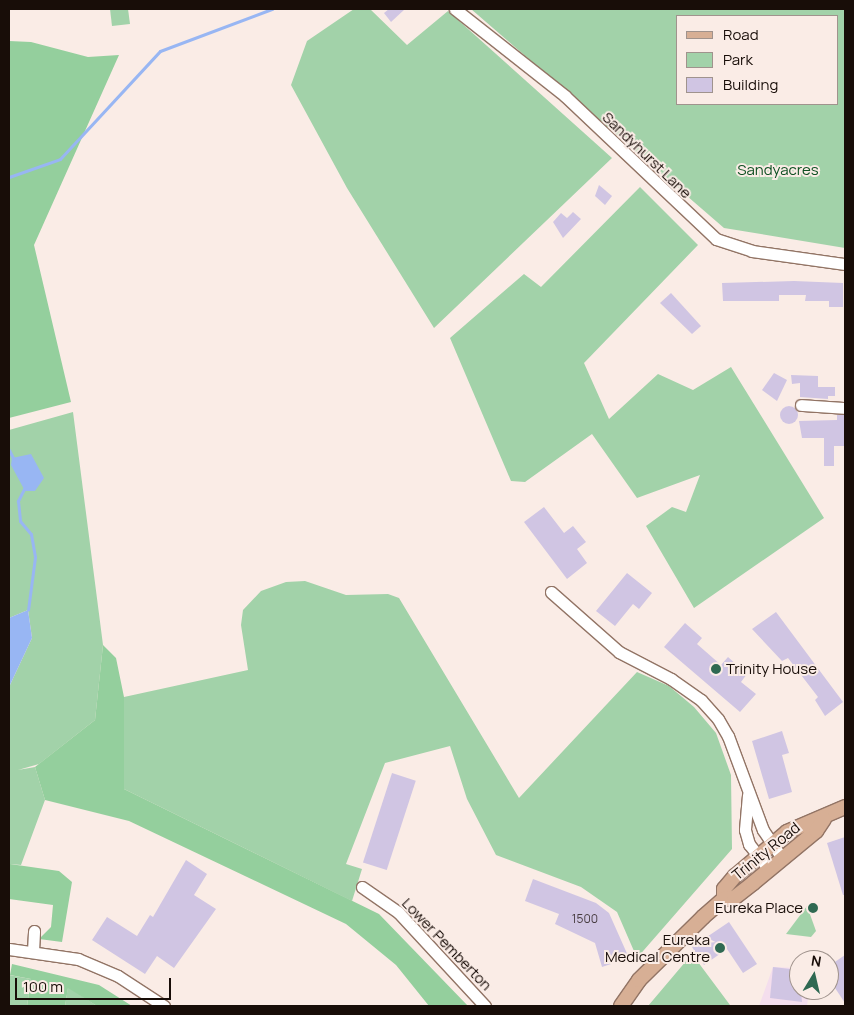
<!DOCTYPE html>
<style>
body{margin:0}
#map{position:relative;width:854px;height:1015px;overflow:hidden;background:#faece6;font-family:Manrope,sans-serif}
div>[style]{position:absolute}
.education>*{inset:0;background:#f4deed}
.green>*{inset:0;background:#a2d2a9}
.forest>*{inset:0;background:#94cf9d}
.water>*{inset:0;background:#98b6f3}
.stream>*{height:3px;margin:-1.5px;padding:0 1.5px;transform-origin:1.5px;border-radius:1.5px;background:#98b6f3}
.building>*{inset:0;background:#d0c5e3;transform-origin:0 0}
.round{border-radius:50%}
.roads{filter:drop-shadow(1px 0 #927465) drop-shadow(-1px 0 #927465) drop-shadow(0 1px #927465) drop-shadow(0 -1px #927465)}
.minor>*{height:11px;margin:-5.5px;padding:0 5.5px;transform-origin:5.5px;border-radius:5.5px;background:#fff}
.major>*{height:14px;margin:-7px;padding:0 7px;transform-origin:7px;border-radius:7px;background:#d7af95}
.dots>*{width:14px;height:14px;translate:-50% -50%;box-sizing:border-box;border:2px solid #faece6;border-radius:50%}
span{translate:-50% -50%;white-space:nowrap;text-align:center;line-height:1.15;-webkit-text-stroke:4px #faece6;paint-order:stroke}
.number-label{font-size:12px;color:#463b3f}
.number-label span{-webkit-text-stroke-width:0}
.street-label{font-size:15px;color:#180d08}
.park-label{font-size:15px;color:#0f5123}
.poi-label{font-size:15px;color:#180d08}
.left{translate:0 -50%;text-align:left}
.right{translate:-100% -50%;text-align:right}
.frame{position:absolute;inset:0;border:10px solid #180d08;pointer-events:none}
.legend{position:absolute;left:676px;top:15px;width:162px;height:90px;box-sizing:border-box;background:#faece6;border:1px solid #a0938d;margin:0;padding:6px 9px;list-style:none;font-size:15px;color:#180d08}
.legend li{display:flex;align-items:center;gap:10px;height:25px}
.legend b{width:25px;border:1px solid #a0938d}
.north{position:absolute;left:789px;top:950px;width:50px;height:50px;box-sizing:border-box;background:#faece6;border:1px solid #a0938d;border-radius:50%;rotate:9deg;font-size:14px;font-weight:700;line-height:20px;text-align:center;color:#180d08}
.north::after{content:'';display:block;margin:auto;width:18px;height:22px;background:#2f6952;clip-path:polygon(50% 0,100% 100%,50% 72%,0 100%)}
.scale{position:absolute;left:15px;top:978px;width:156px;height:22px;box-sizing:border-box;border:2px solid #180d08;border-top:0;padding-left:6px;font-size:15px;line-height:18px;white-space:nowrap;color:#180d08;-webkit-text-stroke:4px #faece6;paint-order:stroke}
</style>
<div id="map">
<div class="education">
<div style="clip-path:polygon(773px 967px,799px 968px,799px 990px,809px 990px,807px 1006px,759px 1006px)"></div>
</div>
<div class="green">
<div style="clip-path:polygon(110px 9px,128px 9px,130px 24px,112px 26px)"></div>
<div style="clip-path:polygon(354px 9px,370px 9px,407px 45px,448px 11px,612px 158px,434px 328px,347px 188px,291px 85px,307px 41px)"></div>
<div style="clip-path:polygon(evenodd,471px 9px,845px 9px,845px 248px,724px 228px,471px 9px,678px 16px,838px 16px,838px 104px,678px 104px,678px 16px)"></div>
<div style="clip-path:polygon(640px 187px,698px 245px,584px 363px,609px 419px,658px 374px,693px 390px,731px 367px,824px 518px,694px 608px,646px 526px,672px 507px,686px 512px,700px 475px,637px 498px,592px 434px,525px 482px,511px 481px,450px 338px,524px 274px,541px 287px)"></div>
<div style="clip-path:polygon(73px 412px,103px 645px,95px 720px,39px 764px,18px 770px,35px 767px,45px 800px,21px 865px,10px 864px,9px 873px,9px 687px,32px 638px,28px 610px,9px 618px,9px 430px)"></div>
<div style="clip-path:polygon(305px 581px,346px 595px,388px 594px,399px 598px,519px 798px,637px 672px,669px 686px,694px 707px,716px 733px,731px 775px,732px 849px,637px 958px,617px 912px,581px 887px,496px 855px,467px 799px,450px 746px,385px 763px,346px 864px,362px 869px,352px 901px,124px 789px,124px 697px,248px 670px,241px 625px,243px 610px,261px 591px,286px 582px)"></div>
<div style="clip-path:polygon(807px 906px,816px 931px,811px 937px,786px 934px)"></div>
<div style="clip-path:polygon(692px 954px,730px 1005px,737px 1006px,648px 1006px)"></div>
<div style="clip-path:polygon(9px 975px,31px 979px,27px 1006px,9px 1006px)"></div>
<div style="clip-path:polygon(68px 987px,97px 1006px,65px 1006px)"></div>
</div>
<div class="forest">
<div style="clip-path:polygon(9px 41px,31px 42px,88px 57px,119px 55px,34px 245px,71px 402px,9px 418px)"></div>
<div style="clip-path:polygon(103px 645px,116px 658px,124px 697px,124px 789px,379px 914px,468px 1006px,429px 1006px,396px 965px,346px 924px,129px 821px,45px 800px,35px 767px,95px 720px)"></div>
<div style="clip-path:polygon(10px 864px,59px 871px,72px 882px,62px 942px,39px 939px,51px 927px,53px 905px,9px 899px)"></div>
<div style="clip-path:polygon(12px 964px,99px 985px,132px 1006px,97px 1006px,68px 988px,65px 1006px,27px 1006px,31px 979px,10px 975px)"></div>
</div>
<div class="water">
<div style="clip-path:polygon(31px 454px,44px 478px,35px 491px,25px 491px,11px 465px,12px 458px)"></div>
<div style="clip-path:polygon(28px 610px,32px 638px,9px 687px,9px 618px)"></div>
</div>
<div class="stream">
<div style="left:9px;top:177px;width:54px;rotate:-19.4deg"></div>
<div style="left:60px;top:159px;width:147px;rotate:-47.2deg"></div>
<div style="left:160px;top:51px;width:120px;rotate:-20.6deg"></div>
<div style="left:9px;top:450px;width:11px;rotate:63deg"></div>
<div style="left:25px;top:487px;width:16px;rotate:117deg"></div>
<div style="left:18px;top:501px;width:20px;rotate:84deg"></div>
<div style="left:20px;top:521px;width:17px;rotate:50deg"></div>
<div style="left:31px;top:534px;width:23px;rotate:80deg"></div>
<div style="left:35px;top:557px;width:53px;rotate:97.5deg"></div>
</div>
<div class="building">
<div style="clip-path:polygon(389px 9px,405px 9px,391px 22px,384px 13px)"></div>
<div style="clip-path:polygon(599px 185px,612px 196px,605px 205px,595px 196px)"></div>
<div style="clip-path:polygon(573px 212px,581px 219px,563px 238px,553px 222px,561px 213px,567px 218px)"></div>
<div style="clip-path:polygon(794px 281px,843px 283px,843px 307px,829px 307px,829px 301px,805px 301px,806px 295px,779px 295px,779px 301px,723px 301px,722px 283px)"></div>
<div style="clip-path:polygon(671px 293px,701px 326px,692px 334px,660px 303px)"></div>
<div style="clip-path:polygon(774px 373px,787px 380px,777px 401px,762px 390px)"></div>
<div style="clip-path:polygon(791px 375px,818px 376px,818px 387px,835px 387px,835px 396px,828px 396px,828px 399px,800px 397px,800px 383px,792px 384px)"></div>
<div class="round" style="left:780px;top:406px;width:18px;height:18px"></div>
<div style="clip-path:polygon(837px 415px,845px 415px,845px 446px,834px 446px,834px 466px,824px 466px,824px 438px,802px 438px,799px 421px,837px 420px)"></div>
<div style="clip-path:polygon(544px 507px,564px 533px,573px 526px,586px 542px,577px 549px,587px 563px,567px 579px,524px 522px)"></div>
<div style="clip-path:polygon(627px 573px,652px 593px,639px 609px,633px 604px,615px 626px,596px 611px)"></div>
<div style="clip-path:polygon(776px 612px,843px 702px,825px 716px,815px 700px,818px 697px,788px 658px,782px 661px,752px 629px)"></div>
<div style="clip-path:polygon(685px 623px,702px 638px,697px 644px,721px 665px,728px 657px,747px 674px,741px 682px,756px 694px,740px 712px,664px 647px)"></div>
<div style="clip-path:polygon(782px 731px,789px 753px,782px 755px,792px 792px,769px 799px,752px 741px)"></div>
<div style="left:392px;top:773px;width:25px;height:94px;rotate:18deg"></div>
<div style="clip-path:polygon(845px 837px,845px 895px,843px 895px,827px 843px)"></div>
<div style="clip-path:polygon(186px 860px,207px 874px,194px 895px,216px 909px,174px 968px,157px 956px,145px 974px,92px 940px,107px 917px,137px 936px,150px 915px,153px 917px)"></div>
<div style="clip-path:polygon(533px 879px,596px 903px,609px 913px,629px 958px,602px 967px,595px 943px,555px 924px,559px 914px,525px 901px)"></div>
<div style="clip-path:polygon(729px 922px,757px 964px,743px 973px,727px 949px,704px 965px,692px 947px)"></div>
<div style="clip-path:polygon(845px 955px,845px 1003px,829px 979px,829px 966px)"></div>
<div style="clip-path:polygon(773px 967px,799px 970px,802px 1002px,770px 998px)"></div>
</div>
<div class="roads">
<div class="minor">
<div style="left:455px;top:9px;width:140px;rotate:38.3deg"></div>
<div style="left:565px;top:96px;width:208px;rotate:43.4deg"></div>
<div style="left:716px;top:239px;width:38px;rotate:18deg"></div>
<div style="left:752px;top:251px;width:94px;rotate:8deg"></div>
<div style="left:801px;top:405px;width:44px;rotate:3.9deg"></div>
<div style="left:551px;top:592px;width:91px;rotate:41.4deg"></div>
<div style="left:619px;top:652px;width:59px;rotate:27.4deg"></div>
<div style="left:671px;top:679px;width:37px;rotate:35deg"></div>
<div style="left:701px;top:700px;width:25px;rotate:48deg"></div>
<div style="left:718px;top:719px;width:20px;rotate:60deg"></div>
<div style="left:728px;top:736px;width:100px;rotate:69.6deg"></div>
<div style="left:763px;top:830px;width:34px;rotate:56deg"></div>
<div style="left:748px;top:795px;width:35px;rotate:95deg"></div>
<div style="left:745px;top:830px;width:15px;rotate:74deg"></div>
<div style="left:749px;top:844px;width:33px;rotate:52deg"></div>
<div style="left:362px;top:887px;width:44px;rotate:34.8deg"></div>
<div style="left:398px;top:912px;width:128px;rotate:47.2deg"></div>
<div style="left:9px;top:949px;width:70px;rotate:8.2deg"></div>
<div style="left:78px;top:959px;width:43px;rotate:23deg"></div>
<div style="left:118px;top:976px;width:55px;rotate:33.1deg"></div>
<div style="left:33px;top:951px;width:20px;rotate:-87deg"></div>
</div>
<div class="major">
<div style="left:724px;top:899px;width:10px;rotate:-90deg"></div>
<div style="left:724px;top:889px;width:17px;rotate:-50deg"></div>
<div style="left:735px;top:876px;width:68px;rotate:-40.2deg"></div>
<div style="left:787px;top:832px;width:63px;rotate:-23.3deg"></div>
<div style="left:621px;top:1006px;width:32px;rotate:-55deg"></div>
<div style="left:639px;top:980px;width:90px;rotate:-44.5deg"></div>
<div style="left:703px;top:917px;width:28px;rotate:-41deg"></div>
<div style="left:724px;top:899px;width:10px;rotate:-6deg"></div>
<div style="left:734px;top:898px;width:24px;rotate:-38deg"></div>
<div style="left:753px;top:883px;width:82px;rotate:-39.5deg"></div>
<div style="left:816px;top:831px;width:14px;rotate:-56deg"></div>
</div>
</div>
<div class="dots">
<div style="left:716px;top:669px;background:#2f6952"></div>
<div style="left:813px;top:908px;background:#2f6952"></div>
<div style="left:720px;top:948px;background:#2f6952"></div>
</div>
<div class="number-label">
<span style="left:585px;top:919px">1500</span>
</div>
<div class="street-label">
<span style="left:647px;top:155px;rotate:44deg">Sandyhurst Lane</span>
<span style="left:766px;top:851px;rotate:-39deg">Trinity Road</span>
<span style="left:447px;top:944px;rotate:46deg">Lower Pemberton</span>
</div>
<div class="park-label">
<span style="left:778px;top:170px">Sandyacres</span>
</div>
<div class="poi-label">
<span class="left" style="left:726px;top:669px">Trinity House</span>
<span class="right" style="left:803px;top:908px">Eureka Place</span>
<span class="right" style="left:710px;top:948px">Eureka<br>Medical Centre</span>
</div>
<div class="frame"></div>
<ul class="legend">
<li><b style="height:6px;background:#d7af95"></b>Road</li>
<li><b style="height:14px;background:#a2d2a9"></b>Park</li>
<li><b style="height:14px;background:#d0c5e3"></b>Building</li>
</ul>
<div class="north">N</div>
<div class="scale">100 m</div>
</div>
